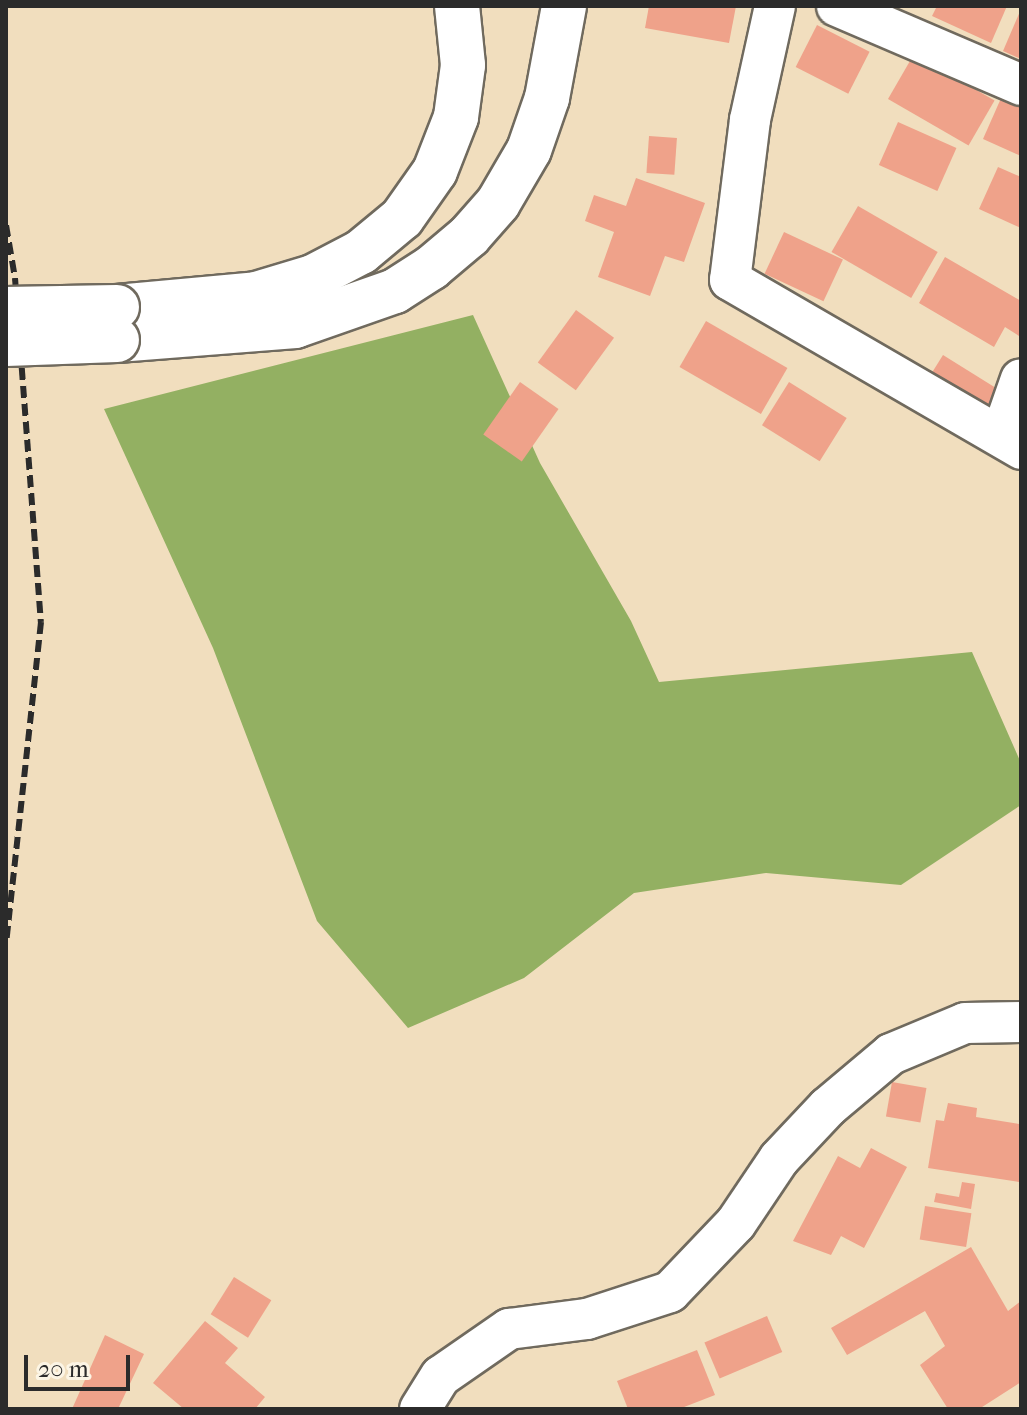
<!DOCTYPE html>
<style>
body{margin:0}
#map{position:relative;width:1027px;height:1415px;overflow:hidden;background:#f1debe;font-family:"IM FELL French Canon",serif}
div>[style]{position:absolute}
.forest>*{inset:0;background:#93b062}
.building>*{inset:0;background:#efa28a;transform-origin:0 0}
.roads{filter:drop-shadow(2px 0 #706a5e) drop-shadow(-2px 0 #706a5e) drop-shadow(0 2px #706a5e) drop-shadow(0 -2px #706a5e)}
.minor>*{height:40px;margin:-20px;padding:0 20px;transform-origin:20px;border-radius:20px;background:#fff}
.motorway>*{height:44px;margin:-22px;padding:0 22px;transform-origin:22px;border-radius:22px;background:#fff}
.rail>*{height:6px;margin-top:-3px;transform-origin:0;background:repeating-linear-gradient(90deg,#2b2b2b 0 12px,transparent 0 18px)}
.bridges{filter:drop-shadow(2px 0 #706a5e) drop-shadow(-2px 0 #706a5e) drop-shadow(0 2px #706a5e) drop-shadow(0 -2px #706a5e)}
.motorway-bridge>*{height:44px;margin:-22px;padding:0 22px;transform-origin:22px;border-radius:22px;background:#fff}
span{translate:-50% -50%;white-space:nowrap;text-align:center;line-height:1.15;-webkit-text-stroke:6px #fcf5e5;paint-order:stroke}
.frame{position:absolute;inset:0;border:8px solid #2b2b2b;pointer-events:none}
.scale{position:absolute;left:24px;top:1355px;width:106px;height:36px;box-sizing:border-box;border:4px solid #2b2b2b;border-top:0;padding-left:10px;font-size:24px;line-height:28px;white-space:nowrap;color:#2b2b2b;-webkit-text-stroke:6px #fcf5e5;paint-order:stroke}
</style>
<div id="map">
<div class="forest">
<div style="clip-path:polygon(473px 315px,540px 463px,631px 621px,659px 682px,972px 652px,1021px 763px,1021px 805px,901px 885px,766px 873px,634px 893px,524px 978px,408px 1028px,317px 921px,213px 648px,104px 409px)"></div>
</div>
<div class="building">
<div style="clip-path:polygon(649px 6px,736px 6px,729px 43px,645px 28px)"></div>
<div style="clip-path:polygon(937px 6px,1007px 6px,991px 43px,932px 16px)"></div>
<div style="clip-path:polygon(1021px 9px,1021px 59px,1003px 51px)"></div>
<div style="left:817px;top:25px;width:59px;height:47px;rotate:27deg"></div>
<div style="left:914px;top:54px;width:93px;height:52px;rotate:30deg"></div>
<div style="clip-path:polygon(1002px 96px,1021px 105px,1021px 156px,983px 139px)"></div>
<div style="left:898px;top:122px;width:64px;height:47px;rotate:24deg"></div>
<div style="left:649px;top:136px;width:28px;height:37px;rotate:4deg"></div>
<div style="clip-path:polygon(998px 167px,1021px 177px,1021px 228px,979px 209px)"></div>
<div style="clip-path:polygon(636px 178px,705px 203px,684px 262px,665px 256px,650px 296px,598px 277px,614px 232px,585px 221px,594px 195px,626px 206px)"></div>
<div style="left:858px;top:206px;width:92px;height:53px;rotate:30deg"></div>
<div style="left:784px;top:232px;width:65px;height:46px;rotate:25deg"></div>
<div style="clip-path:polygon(945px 257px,1021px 301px,1019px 336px,1005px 327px,994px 347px,919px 303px)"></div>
<div style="left:576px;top:310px;width:47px;height:65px;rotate:36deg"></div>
<div style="left:706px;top:321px;width:94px;height:53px;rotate:30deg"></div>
<div style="left:943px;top:355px;width:70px;height:30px;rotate:32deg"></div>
<div style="left:520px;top:382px;width:47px;height:64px;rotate:35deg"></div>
<div style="left:789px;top:382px;width:68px;height:51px;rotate:32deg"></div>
<div style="left:892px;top:1082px;width:35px;height:35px;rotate:10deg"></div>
<div style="clip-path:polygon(948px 1103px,977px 1108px,976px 1117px,1019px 1124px,1019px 1182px,928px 1168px,936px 1120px,944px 1121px)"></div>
<div style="clip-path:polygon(871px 1148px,907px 1167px,864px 1248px,841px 1236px,831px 1255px,793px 1241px,838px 1156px,860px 1168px)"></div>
<div style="clip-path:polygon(962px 1182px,975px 1184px,971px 1209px,934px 1202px,936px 1193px,959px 1197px)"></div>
<div style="left:925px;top:1206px;width:47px;height:34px;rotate:9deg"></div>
<div style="clip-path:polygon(971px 1247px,1008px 1311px,1021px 1301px,1021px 1382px,979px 1409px,948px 1409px,920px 1365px,945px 1346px,925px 1311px,847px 1355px,831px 1328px)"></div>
<div style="left:234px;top:1277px;width:44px;height:44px;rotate:32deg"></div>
<div style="left:767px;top:1316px;width:39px;height:68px;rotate:67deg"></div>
<div style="clip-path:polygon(205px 1321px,238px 1348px,225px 1363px,265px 1397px,255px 1409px,184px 1409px,153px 1383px)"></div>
<div style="clip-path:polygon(105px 1335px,144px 1354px,118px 1409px,72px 1409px)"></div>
<div style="clip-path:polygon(697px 1350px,715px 1395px,679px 1409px,628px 1409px,617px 1381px)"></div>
</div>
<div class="roads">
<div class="minor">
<div style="left:775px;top:6px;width:117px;rotate:102.4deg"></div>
<div style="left:750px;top:120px;width:161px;rotate:97.1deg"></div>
<div style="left:730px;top:280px;width:337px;rotate:30.1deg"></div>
<div style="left:837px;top:6px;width:200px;rotate:23.2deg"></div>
<div style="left:1001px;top:436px;width:60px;rotate:-70.7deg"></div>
<div style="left:420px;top:1409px;width:39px;rotate:-58deg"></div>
<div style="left:441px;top:1376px;width:83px;rotate:-34.7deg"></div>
<div style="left:509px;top:1329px;width:79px;rotate:-7.3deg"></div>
<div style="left:587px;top:1319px;width:87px;rotate:-18deg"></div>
<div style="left:670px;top:1292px;width:95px;rotate:-46.3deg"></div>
<div style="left:736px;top:1223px;width:77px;rotate:-56.1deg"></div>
<div style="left:779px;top:1159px;width:71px;rotate:-46.7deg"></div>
<div style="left:828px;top:1107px;width:82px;rotate:-40.1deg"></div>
<div style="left:891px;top:1054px;width:80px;rotate:-22.7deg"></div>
<div style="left:965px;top:1023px;width:56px;rotate:-1deg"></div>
</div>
<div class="motorway">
<div style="left:117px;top:307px;width:140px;rotate:-5.3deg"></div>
<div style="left:256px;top:294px;width:59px;rotate:-16.6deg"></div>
<div style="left:313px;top:277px;width:54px;rotate:-27.5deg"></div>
<div style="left:361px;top:252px;width:53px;rotate:-39.7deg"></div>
<div style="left:402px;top:218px;width:57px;rotate:-54.9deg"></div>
<div style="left:435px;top:171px;width:58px;rotate:-68.7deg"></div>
<div style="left:456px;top:117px;width:52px;rotate:-82.3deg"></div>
<div style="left:463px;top:65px;width:59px;rotate:-95.8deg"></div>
<div style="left:117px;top:340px;width:179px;rotate:-4.5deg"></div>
<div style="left:295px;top:326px;width:106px;rotate:-19.3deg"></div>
<div style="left:395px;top:291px;width:43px;rotate:-32.6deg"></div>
<div style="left:431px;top:268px;width:50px;rotate:-40.1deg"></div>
<div style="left:469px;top:236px;width:44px;rotate:-48.7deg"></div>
<div style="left:498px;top:203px;width:61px;rotate:-59.7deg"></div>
<div style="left:529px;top:150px;width:55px;rotate:-70.9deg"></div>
<div style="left:547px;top:98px;width:94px;rotate:-79.5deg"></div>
</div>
</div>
<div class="rail">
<div style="left:6px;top:225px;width:54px;rotate:80.4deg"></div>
<div style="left:15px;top:278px;width:345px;rotate:85.7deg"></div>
<div style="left:41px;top:622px;width:323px;rotate:96.2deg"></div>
</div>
<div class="bridges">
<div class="motorway-bridge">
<div style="left:6px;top:309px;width:111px;rotate:-1deg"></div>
<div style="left:6px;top:344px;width:111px;rotate:-2.1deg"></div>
</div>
</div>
<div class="frame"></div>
<div class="scale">20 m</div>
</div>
